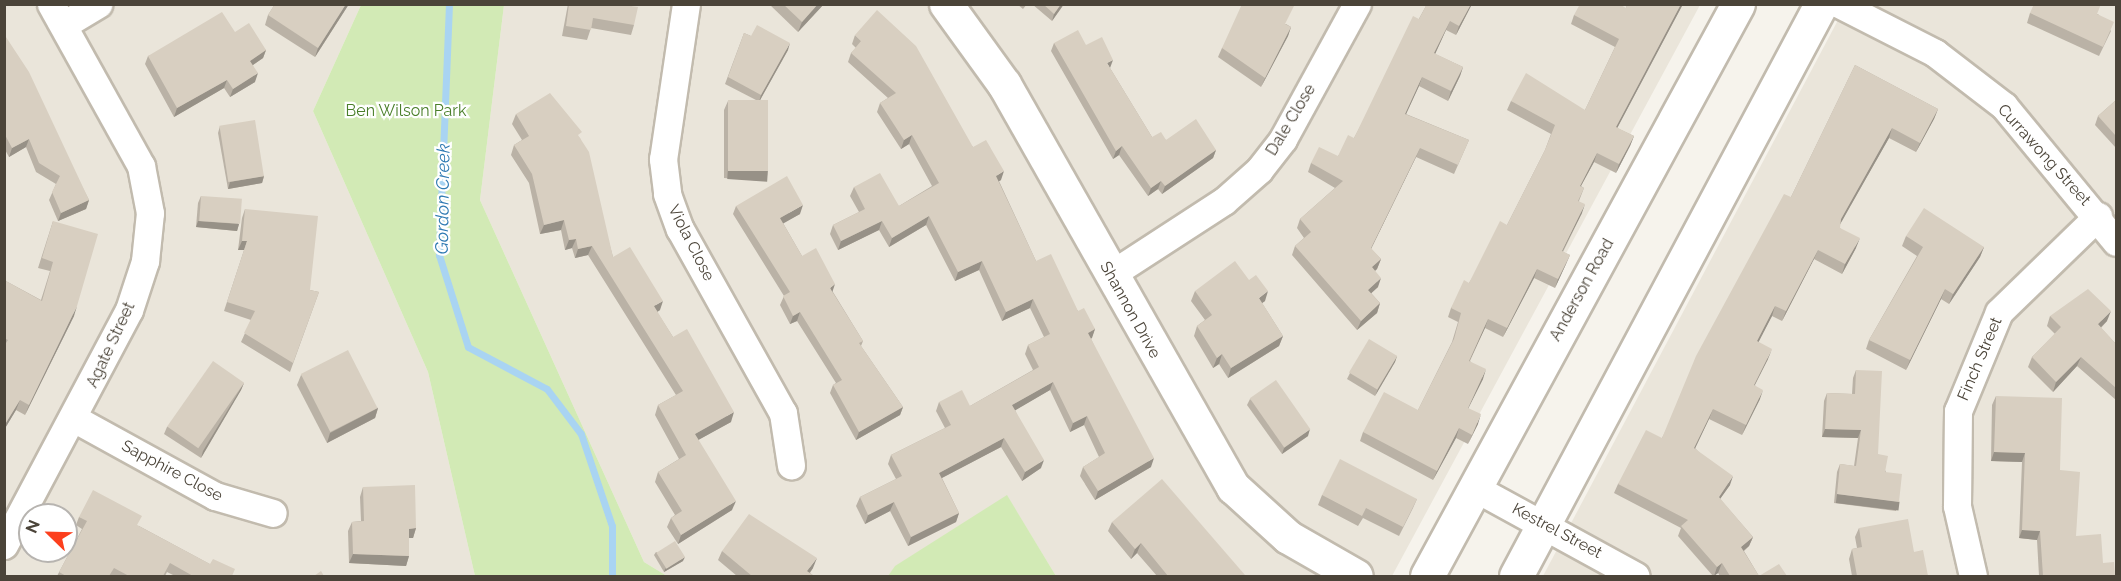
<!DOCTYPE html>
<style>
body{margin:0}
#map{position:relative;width:2121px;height:581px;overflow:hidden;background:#f6f3ec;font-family:Raleway,sans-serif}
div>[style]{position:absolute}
.residential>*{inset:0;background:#eae5da}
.green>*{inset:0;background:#d2eab5}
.stream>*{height:7px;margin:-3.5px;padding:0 3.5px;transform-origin:3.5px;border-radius:3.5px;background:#a9d4f2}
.roads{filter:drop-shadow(2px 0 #c2bbae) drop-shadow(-2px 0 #c2bbae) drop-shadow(0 2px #c2bbae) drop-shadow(0 -2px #c2bbae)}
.minor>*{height:27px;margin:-13.5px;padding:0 13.5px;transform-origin:13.5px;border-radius:13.5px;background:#fff}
.tertiary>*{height:33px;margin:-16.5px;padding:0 16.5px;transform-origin:16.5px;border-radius:16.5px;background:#fff}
.wall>*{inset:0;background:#bab2a6}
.shaded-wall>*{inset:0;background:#979187;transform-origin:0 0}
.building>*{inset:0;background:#d8cfc1;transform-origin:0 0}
span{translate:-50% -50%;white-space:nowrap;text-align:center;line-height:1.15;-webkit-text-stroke:4.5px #fff;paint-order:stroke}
.park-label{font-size:16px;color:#4a7f2a}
.street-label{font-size:16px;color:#4b4439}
.water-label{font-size:18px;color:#2e7ab2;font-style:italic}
.frame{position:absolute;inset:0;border:6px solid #4b4439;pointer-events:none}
.north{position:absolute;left:18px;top:503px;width:60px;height:60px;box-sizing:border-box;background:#fff;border:2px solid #b7b4b0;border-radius:50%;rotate:293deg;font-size:16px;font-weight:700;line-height:24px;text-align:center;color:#4b4439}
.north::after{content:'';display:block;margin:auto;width:21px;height:27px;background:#fc3f1d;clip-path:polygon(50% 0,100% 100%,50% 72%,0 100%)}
</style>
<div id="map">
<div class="residential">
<div style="clip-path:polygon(evenodd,4px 5px,361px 5px,313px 111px,428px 372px,475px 576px,5px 576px,4px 5px,30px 515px,66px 515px,66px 551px,30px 551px,30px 515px)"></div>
<div style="clip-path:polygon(504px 5px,1700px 5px,1392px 576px,1056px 576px,1007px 496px,896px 566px,888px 576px,667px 576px,644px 562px,480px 200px)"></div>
<div style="clip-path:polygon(1846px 5px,2116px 5px,2116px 576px,1543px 576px)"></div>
</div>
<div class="green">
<div style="clip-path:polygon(361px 5px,504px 5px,480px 200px,644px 562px,667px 576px,475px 576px,428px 372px,313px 111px)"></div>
<div style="clip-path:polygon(1007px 495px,1056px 576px,888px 576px,895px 566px)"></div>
</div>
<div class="stream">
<div style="left:449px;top:4px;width:251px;rotate:92.3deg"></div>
<div style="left:439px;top:255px;width:96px;rotate:72.5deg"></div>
<div style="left:468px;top:347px;width:89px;rotate:28deg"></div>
<div style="left:547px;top:389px;width:56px;rotate:52.9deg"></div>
<div style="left:581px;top:434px;width:97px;rotate:71.4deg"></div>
<div style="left:612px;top:526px;width:50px;rotate:90deg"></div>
</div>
<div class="roads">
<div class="minor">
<div style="left:686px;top:4px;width:157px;rotate:98.4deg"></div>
<div style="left:663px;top:159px;width:35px;rotate:83deg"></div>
<div style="left:667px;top:194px;width:37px;rotate:70deg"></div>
<div style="left:680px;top:229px;width:211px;rotate:60.8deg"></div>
<div style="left:783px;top:413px;width:53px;rotate:81.3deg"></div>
<div style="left:1839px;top:4px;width:108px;rotate:27deg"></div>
<div style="left:1935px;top:53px;width:87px;rotate:37.5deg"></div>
<div style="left:2004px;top:106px;width:176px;rotate:50.5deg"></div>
<div style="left:65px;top:24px;width:39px;rotate:-31deg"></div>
<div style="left:1110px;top:275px;width:136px;rotate:-33deg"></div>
<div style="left:1224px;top:201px;width:47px;rotate:-41.5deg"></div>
<div style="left:1259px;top:170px;width:39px;rotate:-52deg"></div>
<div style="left:1283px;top:139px;width:154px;rotate:-61.3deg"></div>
<div style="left:75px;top:419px;width:160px;rotate:28.8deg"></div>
<div style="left:215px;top:496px;width:60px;rotate:16.3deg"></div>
<div style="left:1475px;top:488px;width:183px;rotate:28.7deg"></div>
<div style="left:4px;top:545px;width:266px;rotate:-62deg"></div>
<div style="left:129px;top:310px;width:52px;rotate:-71.9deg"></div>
<div style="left:145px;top:261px;width:48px;rotate:-84.1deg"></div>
<div style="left:150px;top:213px;width:48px;rotate:-100.8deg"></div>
<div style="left:141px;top:166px;width:185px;rotate:-119.1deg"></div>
<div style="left:1973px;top:576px;width:72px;rotate:-102.9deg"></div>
<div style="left:1957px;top:506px;width:95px;rotate:-89.4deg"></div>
<div style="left:1958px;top:411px;width:107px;rotate:-67.5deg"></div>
<div style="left:1999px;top:312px;width:138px;rotate:-44.1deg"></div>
</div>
<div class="tertiary">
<div style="left:946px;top:4px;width:99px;rotate:54.1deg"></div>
<div style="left:1004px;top:84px;width:464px;rotate:60.4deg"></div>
<div style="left:1233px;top:487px;width:74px;rotate:42.3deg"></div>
<div style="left:1288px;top:537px;width:78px;rotate:29.8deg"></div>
<div style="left:1427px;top:576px;width:651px;rotate:-61.47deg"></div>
<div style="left:1516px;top:576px;width:648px;rotate:-61.93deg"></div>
</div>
</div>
<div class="wall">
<div style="clip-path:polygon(275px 4px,349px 4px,315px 57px,265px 25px,268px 15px)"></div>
<div style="clip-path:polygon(568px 4px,631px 4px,634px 25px,631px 35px,591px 28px,587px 40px,562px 36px)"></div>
<div style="clip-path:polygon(769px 4px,824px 4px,798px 32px)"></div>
<div style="clip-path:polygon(1017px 4px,1027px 4px,1023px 9px)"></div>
<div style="clip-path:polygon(1032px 4px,1064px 4px,1052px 21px)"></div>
<div style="clip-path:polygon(1427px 4px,1472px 4px,1456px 35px,1446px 30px,1435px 54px,1463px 67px,1460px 76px,1448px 101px,1419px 86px,1406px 114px,1469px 140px,1454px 174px,1416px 157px,1371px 249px,1381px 259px,1377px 269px,1375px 271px,1378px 287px,1371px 293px,1380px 303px,1377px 313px,1357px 330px,1292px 255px,1295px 246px,1304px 238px,1297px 228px,1300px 219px,1335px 188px,1308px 172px,1311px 163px,1338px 156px,1354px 138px)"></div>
<div style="clip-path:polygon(1627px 4px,1683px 4px,1617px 128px,1634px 136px,1630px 146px,1616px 173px,1594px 162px,1581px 186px,1584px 188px,1579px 201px,1582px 213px,1563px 252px,1570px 255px,1566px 264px,1555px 288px,1534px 278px,1503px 337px,1485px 328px,1470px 361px,1483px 379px,1468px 408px,1478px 424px,1468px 444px,1456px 438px,1433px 480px,1360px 441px,1363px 432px,1418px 410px,1452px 342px,1458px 322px,1448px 317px,1451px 308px,1469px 283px,1507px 225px,1545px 150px,1551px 134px,1507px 110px,1511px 101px,1585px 110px,1615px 47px,1571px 24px,1574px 15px,1626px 8px)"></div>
<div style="clip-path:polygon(2030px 13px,2098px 14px,2111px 31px,2099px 56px,2027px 23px)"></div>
<div style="clip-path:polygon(1286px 24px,1291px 27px,1288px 36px,1261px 87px,1218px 57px,1222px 48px)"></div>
<div style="clip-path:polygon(235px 32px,266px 50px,263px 58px,253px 65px,255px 82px,230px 97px,224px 88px,174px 117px,145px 64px,148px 56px)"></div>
<div style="clip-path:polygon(744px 33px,751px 36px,788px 50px,760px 100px,765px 181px,724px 178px,724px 110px,728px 101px,756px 100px,725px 84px)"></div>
<div style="clip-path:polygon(4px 34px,89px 200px,86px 209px,58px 221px,49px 200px,56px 184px,36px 172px,26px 147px,9px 157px,4px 148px)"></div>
<div style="clip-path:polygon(855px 35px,973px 147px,1001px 180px,999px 181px,1036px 261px,1078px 311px,1095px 329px,1091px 339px,1151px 467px,1095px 500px,1080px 476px,1083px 467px,1099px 457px,1084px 425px,1070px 432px,1050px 390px,1015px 410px,1041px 468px,1022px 481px,1001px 447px,942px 478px,959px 513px,956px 522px,908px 546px,890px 511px,865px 524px,856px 506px,860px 497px,896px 479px,888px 464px,891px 455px,945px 428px,936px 411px,939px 402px,970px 406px,1033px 370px,1025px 354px,1028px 345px,1044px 337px,1030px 308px,1002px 321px,979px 270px,955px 281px,926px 225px,889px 247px,879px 230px,838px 250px,830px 234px,833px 225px,859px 212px,850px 196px,854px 187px,899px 206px,932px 186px,909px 144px,901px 149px,877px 112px,880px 103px,888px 98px,848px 62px,851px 53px,856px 48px,852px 44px)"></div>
<div style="clip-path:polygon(1054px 43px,1086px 45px,1110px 68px,1152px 137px,1216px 150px,1213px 158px,1162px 194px,1158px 189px,1148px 196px,1119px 155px,1113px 159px,1051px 51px)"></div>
<div style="clip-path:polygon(1855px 65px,1938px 109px,1934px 119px,1916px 152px,1889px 138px,1840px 224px,1840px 228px,1856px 248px,1842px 274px,1814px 259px,1782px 321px,1772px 316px,1758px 342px,1768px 359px,1755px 385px,1760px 399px,1742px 435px,1709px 419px,1695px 448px,1730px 485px,1720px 499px,1753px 537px,1749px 546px,1744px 551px,1759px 576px,1720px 576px,1718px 573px,1713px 576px,1678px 536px,1681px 528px,1614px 493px,1618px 484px,1662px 438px,1791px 197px)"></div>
<div style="clip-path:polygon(2116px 100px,2116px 148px,2095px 125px,2098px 116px)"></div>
<div style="clip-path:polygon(516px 114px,580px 138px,613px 257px,660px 310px,657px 312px,673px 337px,731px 422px,698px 440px,732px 510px,678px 544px,667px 527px,671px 518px,675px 515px,655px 482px,658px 472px,679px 459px,655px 415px,658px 405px,676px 395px,588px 255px,575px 258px,572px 248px,565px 250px,561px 230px,540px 234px,529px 183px,511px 155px,514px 145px,522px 140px,512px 124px)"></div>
<div style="clip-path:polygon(220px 126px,264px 176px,262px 183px,228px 189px,218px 133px)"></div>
<div style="clip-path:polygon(201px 196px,239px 224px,237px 231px,196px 227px,198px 203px)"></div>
<div style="clip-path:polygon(736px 206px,800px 214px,783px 223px,802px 256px,833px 292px,863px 341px,861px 346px,903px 407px,900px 415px,856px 440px,830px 393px,833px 385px,836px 383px,797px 321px,790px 324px,780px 305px,784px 296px,733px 214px)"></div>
<div style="clip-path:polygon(245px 209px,310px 290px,319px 292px,290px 372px,241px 342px,251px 320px,224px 311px,244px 250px,238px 250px,242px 218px)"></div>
<div style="clip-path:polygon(53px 221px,74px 316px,25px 415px,16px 410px,4px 430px,4px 280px,41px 300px,50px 271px,38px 268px)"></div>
<div style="clip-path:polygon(1906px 236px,1984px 247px,1980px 257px,1949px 304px,1941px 299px,1906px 370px,1866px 349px,1869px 340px,1917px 256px,1902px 246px)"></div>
<div style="clip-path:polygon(1195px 291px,1265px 301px,1262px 303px,1283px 336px,1279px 346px,1228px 378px,1219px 364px,1213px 368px,1194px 336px,1197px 326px,1205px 320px,1191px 301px)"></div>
<div style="clip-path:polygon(2050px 316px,2107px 321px,2101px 328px,2116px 344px,2116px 400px,2077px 366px,2053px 392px,2028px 367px,2032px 357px,2055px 334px,2047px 326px)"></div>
<div style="clip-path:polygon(1397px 356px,1395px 362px,1375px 396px,1347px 379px,1350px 373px)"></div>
<div style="clip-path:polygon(1856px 370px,1878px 454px,1899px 502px,1896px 511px,1834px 503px,1837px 472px,1840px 464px,1854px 466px,1858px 438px,1822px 437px,1824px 401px,1827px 393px,1852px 394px,1853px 378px)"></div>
<div style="clip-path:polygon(301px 375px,378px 408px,375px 418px,327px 443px,297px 385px)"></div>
<div style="clip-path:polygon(244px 383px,241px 390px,201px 458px,164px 434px,167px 427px)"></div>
<div style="clip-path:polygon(1996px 396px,2060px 470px,2076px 536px,2115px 576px,2039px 576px,2037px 540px,2019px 538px,2022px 462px,1991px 461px,1992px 405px)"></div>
<div style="clip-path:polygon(1250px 399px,1308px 436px,1282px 454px,1247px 405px)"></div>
<div style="clip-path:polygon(363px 487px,416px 528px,413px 538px,409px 538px,409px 556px,406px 566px,349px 563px,348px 531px,352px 522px,361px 521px,360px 497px)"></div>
<div style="clip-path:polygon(1322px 495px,1417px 499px,1413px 508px,1399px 536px,1363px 518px,1358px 526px,1318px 505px)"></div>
<div style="clip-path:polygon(79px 517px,139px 526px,232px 576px,175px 576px,167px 572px,165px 576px,57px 576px,82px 529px,76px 525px)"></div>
<div style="clip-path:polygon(1112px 522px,1244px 576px,1157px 576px,1137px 553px,1131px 559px,1108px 531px)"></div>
<div style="clip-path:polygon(1859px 528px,1914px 552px,1928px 576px,1852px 576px,1849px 559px,1852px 549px,1857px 548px,1855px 537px)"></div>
<div style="clip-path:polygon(722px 551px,813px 568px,810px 573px,814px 576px,737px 576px,718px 560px)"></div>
<div style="clip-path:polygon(656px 552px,683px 561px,664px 572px,654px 555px)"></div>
</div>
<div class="shaded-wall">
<div style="clip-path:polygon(346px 4px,349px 4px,315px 57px,318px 48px)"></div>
<div style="clip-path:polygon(818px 4px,824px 4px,798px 32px,802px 22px)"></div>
<div style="clip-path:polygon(1061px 4px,1064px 4px,1052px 21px,1054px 14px)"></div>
<div style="clip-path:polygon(1471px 4px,1472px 4px,1456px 35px,1459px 26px)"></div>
<div style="clip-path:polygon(1681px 4px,1683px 4px,1613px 136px,1616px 127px)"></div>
<div style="clip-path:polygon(1450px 21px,1446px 30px,1431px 63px,1434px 53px)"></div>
<div style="clip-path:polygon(1291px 27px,1288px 36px,1261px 87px,1265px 78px)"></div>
<div style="clip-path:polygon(790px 43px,788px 50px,759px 102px,761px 95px)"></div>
<div style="clip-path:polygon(266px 50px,263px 58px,247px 69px,250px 61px)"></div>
<div style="clip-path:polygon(1113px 60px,1110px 68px,1107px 63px)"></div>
<div style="clip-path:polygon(1463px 67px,1460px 76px,1448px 101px,1451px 91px)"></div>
<div style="clip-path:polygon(258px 73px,255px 82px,230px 97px,233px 89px)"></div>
<div style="clip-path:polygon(1422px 77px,1419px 86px,1402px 123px,1405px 114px)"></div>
<div style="clip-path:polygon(227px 80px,224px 88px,174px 117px,177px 108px)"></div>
<div style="clip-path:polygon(1938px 109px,1934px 119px,1916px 152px,1920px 143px)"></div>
<div style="clip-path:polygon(1892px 128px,1889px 138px,1838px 228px,1841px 219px)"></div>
<div style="clip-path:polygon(912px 135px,909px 144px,901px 149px,904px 140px)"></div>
<div style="clip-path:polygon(1634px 136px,1630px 146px,1616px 173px,1619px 164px)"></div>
<div style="clip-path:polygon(29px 139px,26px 147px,9px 157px,12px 148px)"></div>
<div style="clip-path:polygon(1122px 146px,1119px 155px,1113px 159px,1116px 151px)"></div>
<div style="clip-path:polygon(1420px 148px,1416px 157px,1367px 257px,1371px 248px)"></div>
<div style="clip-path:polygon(1216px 150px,1213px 158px,1162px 194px,1165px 186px)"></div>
<div style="clip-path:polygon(1597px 153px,1594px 162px,1576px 195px,1580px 186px)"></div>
<div style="left:728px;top:168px;width:40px;height:11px;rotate:4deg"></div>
<div style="clip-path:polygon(1004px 171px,1001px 180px,993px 185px,996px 176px)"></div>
<div style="clip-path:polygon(264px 176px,262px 183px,228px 189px,230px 182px)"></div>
<div style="clip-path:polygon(1161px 181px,1158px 189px,1148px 196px,1151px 188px)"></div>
<div style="clip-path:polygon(89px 200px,86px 209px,58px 221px,61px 213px)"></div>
<div style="clip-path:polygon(1585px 204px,1582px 213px,1558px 260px,1562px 251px)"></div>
<div style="clip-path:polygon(803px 205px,800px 214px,777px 227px,780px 218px)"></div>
<div style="clip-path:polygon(929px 216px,926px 225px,889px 247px,892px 238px)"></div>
<div style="clip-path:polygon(564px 220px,561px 230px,540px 234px,544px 225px)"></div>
<div style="clip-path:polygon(198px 221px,239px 224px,237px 231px,196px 227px)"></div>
<div style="clip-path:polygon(882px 221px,879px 230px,838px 250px,841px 241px)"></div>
<div style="clip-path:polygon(1860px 238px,1856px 248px,1842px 274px,1845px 264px)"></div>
<div style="clip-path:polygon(576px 239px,572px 248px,565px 250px,569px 240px)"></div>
<div style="clip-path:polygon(242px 241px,247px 241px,244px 250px,238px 250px)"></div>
<div style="clip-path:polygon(592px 246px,588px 255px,575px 258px,578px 249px)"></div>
<div style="clip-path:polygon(1984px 247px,1980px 257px,1949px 304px,1953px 294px)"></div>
<div style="clip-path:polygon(1818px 250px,1814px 259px,1782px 321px,1786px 311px)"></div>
<div style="clip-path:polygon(1570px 255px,1566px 264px,1555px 288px,1558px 279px)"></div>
<div style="clip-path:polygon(1381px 259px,1377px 269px,1368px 277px,1372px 267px)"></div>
<div style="clip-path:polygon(982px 261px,979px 270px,955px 281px,958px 272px)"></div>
<div style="clip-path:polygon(1537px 269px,1534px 278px,1503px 337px,1507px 328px)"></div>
<div style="clip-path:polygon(1381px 278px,1378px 287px,1365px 299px,1368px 290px)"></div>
<div style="clip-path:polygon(835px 284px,832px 293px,830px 288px)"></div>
<div style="clip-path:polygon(1945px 289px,1941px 299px,1906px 370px,1910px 360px)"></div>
<div style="clip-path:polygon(1268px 291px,1265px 301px,1255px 308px,1259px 298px)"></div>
<div style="clip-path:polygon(1033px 299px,1030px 308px,1002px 321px,1006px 312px)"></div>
<div style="clip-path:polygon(663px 301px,660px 310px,651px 316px,654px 306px)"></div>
<div style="clip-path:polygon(1380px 303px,1377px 313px,1357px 330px,1361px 321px)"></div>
<div style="clip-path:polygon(77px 306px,74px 316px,25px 415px,29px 405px)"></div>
<div style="clip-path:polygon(1775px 306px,1772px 316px,1754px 351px,1757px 341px)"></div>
<div style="clip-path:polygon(2111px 311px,2107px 321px,2094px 334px,2098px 324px)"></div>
<div style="clip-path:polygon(800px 312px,797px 321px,790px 324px,793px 316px)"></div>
<div style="clip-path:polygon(1488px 319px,1485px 328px,1465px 370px,1469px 361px)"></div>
<div style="clip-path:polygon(1095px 329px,1092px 338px,1085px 342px,1088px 333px)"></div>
<div style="clip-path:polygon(1283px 336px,1279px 346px,1228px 378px,1231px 368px)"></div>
<div style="clip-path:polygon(1772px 349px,1768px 359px,1750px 394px,1754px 385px)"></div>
<div style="clip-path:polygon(1222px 354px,1219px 364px,1213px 368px,1217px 358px)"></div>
<div style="clip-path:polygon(1397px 356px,1395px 362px,1375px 396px,1378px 389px)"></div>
<div style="clip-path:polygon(2081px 357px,2077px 366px,2053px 392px,2056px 382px)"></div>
<div style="clip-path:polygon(1486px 369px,1483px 379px,1464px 417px,1468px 408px)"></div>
<div style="clip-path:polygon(1053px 382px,1050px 390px,1009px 414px,1012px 405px)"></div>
<div style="clip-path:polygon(244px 383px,241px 390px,201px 458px,203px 451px)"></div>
<div style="clip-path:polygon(1763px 390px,1760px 399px,1742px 435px,1746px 425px)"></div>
<div style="clip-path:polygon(20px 400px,16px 410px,4px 430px,4px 426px)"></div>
<div style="clip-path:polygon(903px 407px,900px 415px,856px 440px,859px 432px)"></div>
<div style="clip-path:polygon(378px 408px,375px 418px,327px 443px,330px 433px)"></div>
<div style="clip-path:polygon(1713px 409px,1709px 419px,1691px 457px,1694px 448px)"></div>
<div style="clip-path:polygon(734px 412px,731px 422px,691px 444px,695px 434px)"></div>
<div style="clip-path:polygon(1481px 414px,1478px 424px,1468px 444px,1472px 435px)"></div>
<div style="clip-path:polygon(1087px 416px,1084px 425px,1070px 432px,1073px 423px)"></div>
<div style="clip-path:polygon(1459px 428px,1456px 438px,1433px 480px,1437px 471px)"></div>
<div style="clip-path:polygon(1310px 429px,1308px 436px,1282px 454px,1284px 448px)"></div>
<div style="clip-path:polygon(1825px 429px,1861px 430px,1858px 438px,1822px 437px)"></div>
<div style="clip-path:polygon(1004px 438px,1001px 447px,936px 481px,939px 473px)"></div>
<div style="clip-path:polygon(1994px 452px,2025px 453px,2022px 462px,1991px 461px)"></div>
<div style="clip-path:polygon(1154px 458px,1151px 467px,1095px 500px,1098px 491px)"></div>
<div style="clip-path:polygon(1044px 460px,1041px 468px,1022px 481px,1025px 472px)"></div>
<div style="clip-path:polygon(1733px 476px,1730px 485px,1715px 506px,1719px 497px)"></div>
<div style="left:1837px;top:494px;width:63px;height:9px;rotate:7deg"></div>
<div style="clip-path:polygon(736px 501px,732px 510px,678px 544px,681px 535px)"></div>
<div style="clip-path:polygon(894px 502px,890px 511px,865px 524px,868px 515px)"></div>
<div style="clip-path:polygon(959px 513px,956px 522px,908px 546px,911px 537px)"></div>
<div style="clip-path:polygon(416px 528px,413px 538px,405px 538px,409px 529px)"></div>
<div style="clip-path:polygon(2022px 530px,2040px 531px,2037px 540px,2019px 538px)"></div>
<div style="clip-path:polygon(1753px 537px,1749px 546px,1737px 556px,1741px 547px)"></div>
<div style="clip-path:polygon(1141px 543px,1137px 553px,1131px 559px,1135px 549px)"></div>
<div style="clip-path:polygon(353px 554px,409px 556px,406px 566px,349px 563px)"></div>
<div style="clip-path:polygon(685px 557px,683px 561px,664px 572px,665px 569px)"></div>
<div style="clip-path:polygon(817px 558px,813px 568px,807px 576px,807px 571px)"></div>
<div style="clip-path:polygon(1722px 563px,1718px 573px,1714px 576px,1717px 567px)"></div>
</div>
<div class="building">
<div style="clip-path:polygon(275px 4px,346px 4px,318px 48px,268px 15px)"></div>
<div style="clip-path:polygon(569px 4px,631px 4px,631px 6px,638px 7px,634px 25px,593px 18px,591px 30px,566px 26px)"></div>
<div style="clip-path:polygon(783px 4px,818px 4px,802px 22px)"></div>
<div style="clip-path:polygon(1043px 4px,1061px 4px,1054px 14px)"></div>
<div style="clip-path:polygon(1242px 4px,1295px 4px,1285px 24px,1291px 27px,1265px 78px,1222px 48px)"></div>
<div style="clip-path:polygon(1427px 4px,1471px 4px,1459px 26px,1450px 21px,1434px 53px,1463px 67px,1451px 91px,1422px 77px,1405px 114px,1469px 140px,1458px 165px,1420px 148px,1371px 248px,1381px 259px,1372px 267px,1381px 278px,1368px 290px,1380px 303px,1361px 321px,1295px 246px,1311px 232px,1300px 219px,1343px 181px,1311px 163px,1319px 147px,1338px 156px,1348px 135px,1354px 138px,1413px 16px,1419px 19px)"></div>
<div style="clip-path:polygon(1580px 4px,1619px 4px,1626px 8px,1627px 4px,1681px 4px,1616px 127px,1634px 136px,1619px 164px,1597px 153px,1580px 186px,1584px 188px,1578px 201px,1585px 204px,1562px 251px,1570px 255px,1558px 279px,1537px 269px,1507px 328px,1488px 319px,1469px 361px,1486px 369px,1468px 408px,1481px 414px,1472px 435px,1459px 428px,1437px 471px,1363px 432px,1384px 392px,1418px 410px,1454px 339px,1461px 313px,1451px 308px,1464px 280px,1469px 283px,1500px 221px,1507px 225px,1545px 150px,1555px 125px,1511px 101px,1526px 73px,1585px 110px,1619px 39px,1574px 15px)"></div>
<div style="clip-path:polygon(2034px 4px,2101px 4px,2097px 14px,2114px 22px,2103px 47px,2030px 13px)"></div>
<div style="clip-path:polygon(877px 10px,916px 46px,973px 147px,986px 140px,1004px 171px,996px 176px,1036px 261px,1051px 254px,1078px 311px,1084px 308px,1095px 329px,1088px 333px,1154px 458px,1098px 491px,1083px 467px,1105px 453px,1087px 416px,1073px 423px,1053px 382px,1012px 405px,1044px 460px,1025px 472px,1004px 438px,939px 473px,959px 513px,911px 537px,894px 502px,868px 515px,860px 497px,902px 476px,891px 455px,951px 425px,939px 402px,962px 390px,970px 406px,1039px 367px,1028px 345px,1050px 334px,1033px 299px,1006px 312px,982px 261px,958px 272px,929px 216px,892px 238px,882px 221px,841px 241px,833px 225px,865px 209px,854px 187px,880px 173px,899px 206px,939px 183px,912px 135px,904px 140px,880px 103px,896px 93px,851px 53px,861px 41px,855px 35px)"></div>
<div style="clip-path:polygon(222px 12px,235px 32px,249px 23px,266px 50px,250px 61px,258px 73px,233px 89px,227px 80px,177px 108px,148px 56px)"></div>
<div style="clip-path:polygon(757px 25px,790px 43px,761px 95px,728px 77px,744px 33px,751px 36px)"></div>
<div style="clip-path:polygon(1078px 30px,1086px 45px,1102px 37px,1113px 60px,1107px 63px,1152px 137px,1161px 132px,1166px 140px,1196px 119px,1216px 150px,1165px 186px,1161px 181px,1151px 188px,1122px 146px,1116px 151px,1054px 43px)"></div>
<div style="clip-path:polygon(4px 34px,29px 72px,89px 200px,61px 213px,52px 192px,60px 176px,39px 163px,29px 139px,12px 148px,4px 133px)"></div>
<div style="clip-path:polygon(1855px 65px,1938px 109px,1920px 143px,1892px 128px,1841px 219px,1840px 228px,1860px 238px,1845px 264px,1818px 250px,1786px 311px,1775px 306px,1757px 341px,1772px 349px,1754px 385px,1763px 390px,1746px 425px,1713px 409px,1694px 448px,1733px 476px,1719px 497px,1753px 537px,1741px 547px,1759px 576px,1730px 576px,1722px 563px,1717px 567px,1681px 526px,1688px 520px,1618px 484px,1646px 430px,1662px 438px,1696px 356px,1784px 194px,1791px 197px)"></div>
<div style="clip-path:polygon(550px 93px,582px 132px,578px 135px,589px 152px,613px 257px,630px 247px,663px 301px,654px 306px,673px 337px,687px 329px,734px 412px,695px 434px,736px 501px,681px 535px,671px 518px,682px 511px,658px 472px,686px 455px,658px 405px,683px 391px,592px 246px,578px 249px,576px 239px,569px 240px,564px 220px,544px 225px,532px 174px,514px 145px,529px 136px,516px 114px)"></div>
<div style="left:768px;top:100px;width:71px;height:40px;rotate:90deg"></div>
<div style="clip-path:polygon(2116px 100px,2116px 136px,2098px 116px)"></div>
<div style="left:255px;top:120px;width:57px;height:36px;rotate:81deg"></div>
<div style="clip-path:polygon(787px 176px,803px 205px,780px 218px,802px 256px,816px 248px,835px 284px,830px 288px,863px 341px,859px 343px,903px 407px,859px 432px,833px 385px,842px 380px,800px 312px,793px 316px,783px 296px,790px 292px,736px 206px)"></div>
<div style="left:201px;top:196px;width:41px;height:25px;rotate:4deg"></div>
<div style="clip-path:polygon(1924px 208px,1984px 247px,1953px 294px,1945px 289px,1910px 360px,1869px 340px,1923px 247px,1906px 236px)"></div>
<div style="clip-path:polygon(245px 209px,318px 216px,310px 290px,319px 292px,293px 363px,244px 333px,255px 311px,227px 302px,247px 241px,242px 241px)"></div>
<div style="clip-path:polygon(53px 221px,98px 234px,77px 306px,29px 405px,20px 400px,4px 426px,4px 346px,8px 340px,4px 338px,4px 280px,42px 301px,53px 262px,42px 258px)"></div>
<div style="clip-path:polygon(1235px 261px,1249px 280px,1256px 275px,1268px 291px,1259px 298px,1283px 336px,1231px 368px,1222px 354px,1217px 358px,1197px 326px,1212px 315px,1195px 291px)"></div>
<div style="clip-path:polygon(2088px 289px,2111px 311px,2098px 324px,2116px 344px,2116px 388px,2081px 357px,2056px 382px,2032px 357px,2061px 327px,2050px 316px)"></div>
<div style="left:1369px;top:339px;width:33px;height:39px;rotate:31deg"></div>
<div style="left:348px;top:350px;width:65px;height:53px;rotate:63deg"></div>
<div style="left:213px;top:361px;width:38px;height:80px;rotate:35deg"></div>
<div style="clip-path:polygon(1856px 370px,1882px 371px,1878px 454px,1888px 456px,1885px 472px,1902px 474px,1899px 502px,1837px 494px,1840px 464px,1856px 466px,1861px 430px,1825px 429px,1827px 393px,1855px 394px)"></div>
<div style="left:1276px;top:380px;width:60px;height:32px;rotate:55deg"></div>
<div style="clip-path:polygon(1996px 396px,2062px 398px,2060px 470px,2080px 472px,2076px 536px,2101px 534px,2103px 563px,2114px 562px,2115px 576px,2043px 576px,2040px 531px,2022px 530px,2025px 453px,1994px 452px)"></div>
<div style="clip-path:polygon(1340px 459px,1417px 499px,1403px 527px,1366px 508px,1362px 516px,1322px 495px)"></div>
<div style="clip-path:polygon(1162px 479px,1245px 575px,1243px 576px,1168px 576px,1141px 543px,1135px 549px,1112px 522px)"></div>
<div style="clip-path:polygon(415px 485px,416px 528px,409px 529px,409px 556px,353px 554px,352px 522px,364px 521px,363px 487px)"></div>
<div style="clip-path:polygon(93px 490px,142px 516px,137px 525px,210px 564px,213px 559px,235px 569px,232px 576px,193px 576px,170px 563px,163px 576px,129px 576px,114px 568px,109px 576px,66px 576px,59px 572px,87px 521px,79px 517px)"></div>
<div style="clip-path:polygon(749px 514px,817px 558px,807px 571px,814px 576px,752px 576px,722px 551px)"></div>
<div style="clip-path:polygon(1908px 519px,1914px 552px,1923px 550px,1928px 576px,1857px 576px,1852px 549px,1862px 547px,1859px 528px)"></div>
<div style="left:675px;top:541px;width:19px;height:22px;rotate:58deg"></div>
<div style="clip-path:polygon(1779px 564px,1787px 576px,1759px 576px)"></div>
<div style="clip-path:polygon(321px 571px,324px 576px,314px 576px)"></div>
</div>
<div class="park-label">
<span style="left:406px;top:111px">Ben Wilson Park</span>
</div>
<div class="street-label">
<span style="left:1291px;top:120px;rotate:-59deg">Dale Close</span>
<span style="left:2044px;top:155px;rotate:48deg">Currawong Street</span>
<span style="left:691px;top:243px;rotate:63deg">Viola Close</span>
<span style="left:1582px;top:290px;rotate:-61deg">Anderson Road</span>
<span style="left:1130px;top:310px;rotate:61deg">Shannon Drive</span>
<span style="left:111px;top:345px;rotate:-65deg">Agate Street</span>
<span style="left:1980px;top:359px;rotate:-67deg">Finch Street</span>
<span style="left:172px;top:471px;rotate:28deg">Sapphire Close</span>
<span style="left:1557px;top:531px;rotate:28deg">Kestrel Street</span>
</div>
<div class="water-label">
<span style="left:443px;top:199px;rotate:-89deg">Gordon Creek</span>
</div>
<div class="frame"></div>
<div class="north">N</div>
</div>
